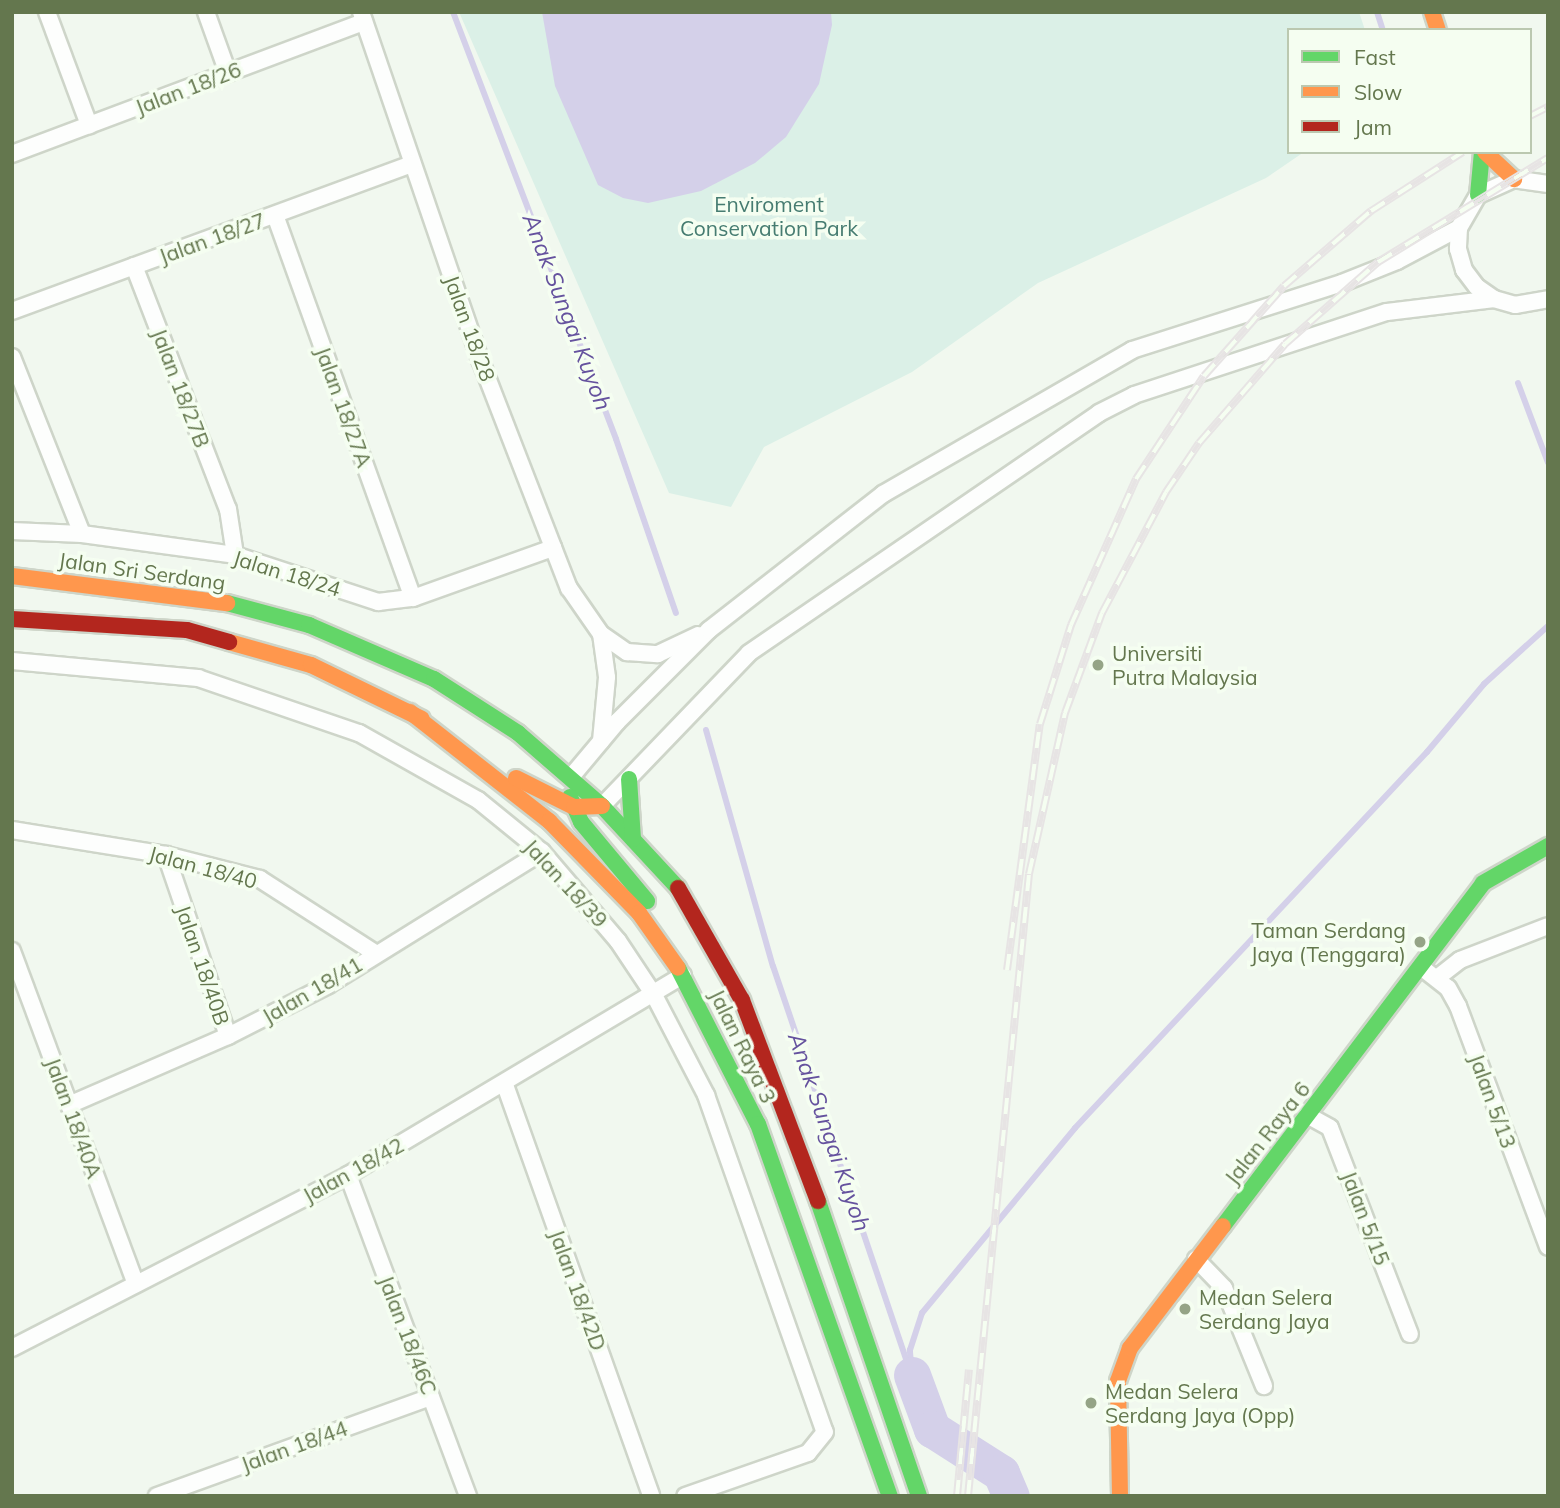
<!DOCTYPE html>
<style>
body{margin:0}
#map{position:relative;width:1560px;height:1508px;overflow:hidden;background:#f1f8ef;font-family:Mulish,sans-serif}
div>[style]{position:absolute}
.green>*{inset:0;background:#dbf0e7}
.water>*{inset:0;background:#d4d0e9}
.stream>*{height:6px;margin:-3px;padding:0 3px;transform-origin:3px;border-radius:3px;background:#d4d0e9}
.river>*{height:37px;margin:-18.5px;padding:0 18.5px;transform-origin:18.5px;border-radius:18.5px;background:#d4d0e9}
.roads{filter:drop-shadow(2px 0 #ced5c9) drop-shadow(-2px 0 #ced5c9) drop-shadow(0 2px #ced5c9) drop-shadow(0 -2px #ced5c9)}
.street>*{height:16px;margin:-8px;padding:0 8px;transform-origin:8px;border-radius:8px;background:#fdfefd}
.fast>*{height:16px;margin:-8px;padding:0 8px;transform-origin:8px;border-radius:8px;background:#63d668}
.slow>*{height:16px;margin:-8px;padding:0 8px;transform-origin:8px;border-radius:8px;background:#ff974d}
.jam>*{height:16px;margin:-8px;padding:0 8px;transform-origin:8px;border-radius:8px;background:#b3261e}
.rail>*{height:8px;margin-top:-4px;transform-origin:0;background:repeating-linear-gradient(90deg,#f5fef1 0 16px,#e7e4e4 0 32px);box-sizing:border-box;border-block:2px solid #e7e4e4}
.dots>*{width:19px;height:19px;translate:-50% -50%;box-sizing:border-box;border:4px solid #f5fef1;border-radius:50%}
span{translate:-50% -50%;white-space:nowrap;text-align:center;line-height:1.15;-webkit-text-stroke:7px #f5fef1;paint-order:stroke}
.street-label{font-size:21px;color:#64774e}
.park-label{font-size:21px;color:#467c71}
.poi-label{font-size:21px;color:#64774e}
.left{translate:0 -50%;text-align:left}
.right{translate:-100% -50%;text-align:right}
.water-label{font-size:23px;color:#65529e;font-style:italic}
.frame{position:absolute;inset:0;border:14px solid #64774e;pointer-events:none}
.legend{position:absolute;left:1287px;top:28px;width:245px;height:126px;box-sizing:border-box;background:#f5fef1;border:2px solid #bbc8b0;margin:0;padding:9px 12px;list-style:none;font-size:21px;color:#64774e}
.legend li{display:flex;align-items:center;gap:14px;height:35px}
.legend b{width:35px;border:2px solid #bbc8b0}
</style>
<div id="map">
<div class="green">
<div style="clip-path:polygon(459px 12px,1359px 12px,1365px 30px,1289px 30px,1289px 152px,1304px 152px,1266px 178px,1038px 283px,912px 372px,764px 447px,731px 507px,669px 493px)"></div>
</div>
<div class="water">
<div style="clip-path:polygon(542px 12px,831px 12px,832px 25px,819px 84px,786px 137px,755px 163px,701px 191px,648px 203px,623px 198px,598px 185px,555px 86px)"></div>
</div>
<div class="stream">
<div style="left:453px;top:12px;width:457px;rotate:69.1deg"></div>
<div style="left:616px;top:439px;width:184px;rotate:71deg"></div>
<div style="left:1377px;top:12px;width:19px;rotate:72deg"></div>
<div style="left:1518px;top:383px;width:85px;rotate:69.4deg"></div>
<div style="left:706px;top:730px;width:245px;rotate:74.2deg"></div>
<div style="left:773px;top:966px;width:423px;rotate:71.3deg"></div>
<div style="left:912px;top:1375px;width:25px;rotate:-95deg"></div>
<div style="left:910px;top:1350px;width:39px;rotate:-72deg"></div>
<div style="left:922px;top:1313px;width:240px;rotate:-50.4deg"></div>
<div style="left:1075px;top:1128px;width:515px;rotate:-46.89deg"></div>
<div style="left:1427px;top:752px;width:89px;rotate:-50deg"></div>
<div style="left:1484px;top:684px;width:86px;rotate:-42.2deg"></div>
</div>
<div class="river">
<div style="left:912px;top:1375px;width:58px;rotate:69.7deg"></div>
<div style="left:932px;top:1429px;width:82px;rotate:32.5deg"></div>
<div style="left:1001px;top:1473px;width:25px;rotate:67deg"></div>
</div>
<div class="roads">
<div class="street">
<div style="left:47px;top:12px;width:121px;rotate:69.6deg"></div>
<div style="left:206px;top:12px;width:65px;rotate:70.2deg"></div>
<div style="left:361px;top:12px;width:367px;rotate:71.1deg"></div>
<div style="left:480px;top:359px;width:246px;rotate:68.8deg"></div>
<div style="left:569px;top:588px;width:56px;rotate:55.2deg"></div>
<div style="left:601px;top:634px;width:32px;rotate:35deg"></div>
<div style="left:627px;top:652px;width:31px;rotate:4deg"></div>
<div style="left:658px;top:654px;width:44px;rotate:-25.4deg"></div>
<div style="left:12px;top:154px;width:376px;rotate:-20.6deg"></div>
<div style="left:1548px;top:184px;width:34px;rotate:-172deg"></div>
<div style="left:1514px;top:179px;width:39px;rotate:156deg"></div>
<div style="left:1478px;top:195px;width:38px;rotate:120deg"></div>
<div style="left:1459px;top:228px;width:21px;rotate:93deg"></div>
<div style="left:1458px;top:249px;width:22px;rotate:74deg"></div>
<div style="left:1464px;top:270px;width:21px;rotate:53deg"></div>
<div style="left:1477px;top:287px;width:21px;rotate:35deg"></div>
<div style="left:1494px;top:299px;width:22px;rotate:16deg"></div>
<div style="left:1515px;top:305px;width:34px;rotate:-10deg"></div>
<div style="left:275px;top:215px;width:407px;rotate:70.2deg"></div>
<div style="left:134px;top:266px;width:261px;rotate:68.9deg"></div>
<div style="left:228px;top:509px;width:47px;rotate:81.3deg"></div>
<div style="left:12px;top:311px;width:426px;rotate:-20.2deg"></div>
<div style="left:12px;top:357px;width:190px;rotate:68.4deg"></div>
<div style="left:12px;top:531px;width:70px;rotate:2.5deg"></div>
<div style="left:82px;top:534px;width:154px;rotate:7.8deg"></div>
<div style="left:235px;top:555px;width:151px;rotate:18.2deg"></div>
<div style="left:378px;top:602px;width:35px;rotate:-7deg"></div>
<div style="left:413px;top:598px;width:149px;rotate:-19.7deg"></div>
<div style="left:12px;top:661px;width:187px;rotate:5.2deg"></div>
<div style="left:198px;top:678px;width:170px;rotate:18.9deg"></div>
<div style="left:359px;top:733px;width:137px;rotate:29.4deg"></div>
<div style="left:478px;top:800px;width:82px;rotate:39.1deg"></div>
<div style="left:542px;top:852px;width:117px;rotate:49.5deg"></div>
<div style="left:618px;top:941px;width:65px;rotate:56.3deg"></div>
<div style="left:654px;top:995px;width:113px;rotate:62.5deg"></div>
<div style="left:706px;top:1095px;width:357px;rotate:70.6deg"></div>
<div style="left:825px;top:1432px;width:27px;rotate:129deg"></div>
<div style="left:808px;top:1453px;width:130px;rotate:160.7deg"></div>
<div style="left:601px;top:741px;width:64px;rotate:-84.6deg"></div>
<div style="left:607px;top:677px;width:43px;rotate:-97.9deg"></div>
<div style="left:571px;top:777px;width:72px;rotate:-50.1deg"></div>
<div style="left:617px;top:722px;width:130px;rotate:-45deg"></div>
<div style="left:709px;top:630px;width:221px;rotate:-38deg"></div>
<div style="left:883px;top:494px;width:288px;rotate:-30deg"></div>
<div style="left:1132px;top:350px;width:220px;rotate:-17.7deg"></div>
<div style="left:1342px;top:283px;width:59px;rotate:-21.8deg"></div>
<div style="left:1397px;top:261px;width:70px;rotate:-28deg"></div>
<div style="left:602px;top:806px;width:212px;rotate:-46.1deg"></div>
<div style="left:749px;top:653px;width:424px;rotate:-34.4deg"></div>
<div style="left:1099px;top:413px;width:39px;rotate:-27deg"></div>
<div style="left:1134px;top:395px;width:266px;rotate:-18.2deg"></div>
<div style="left:1387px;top:312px;width:108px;rotate:-6.9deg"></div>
<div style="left:12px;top:830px;width:156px;rotate:9.2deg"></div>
<div style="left:166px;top:855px;width:97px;rotate:14.3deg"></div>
<div style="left:260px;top:879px;width:137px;rotate:32.8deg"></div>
<div style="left:166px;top:855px;width:191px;rotate:71.1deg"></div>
<div style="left:12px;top:951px;width:355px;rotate:69.6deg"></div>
<div style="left:1421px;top:967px;width:34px;rotate:38deg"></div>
<div style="left:1448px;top:988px;width:21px;rotate:61deg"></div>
<div style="left:1458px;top:1006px;width:257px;rotate:69.5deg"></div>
<div style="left:1437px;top:978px;width:29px;rotate:-38deg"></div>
<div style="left:1460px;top:960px;width:94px;rotate:-21.1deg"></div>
<div style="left:505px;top:1085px;width:436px;rotate:70.4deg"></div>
<div style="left:69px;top:1105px;width:173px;rotate:-23.5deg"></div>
<div style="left:228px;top:1036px;width:112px;rotate:-27deg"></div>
<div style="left:328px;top:985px;width:252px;rotate:-31.9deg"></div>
<div style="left:1307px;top:1115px;width:26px;rotate:29deg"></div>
<div style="left:1330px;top:1128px;width:221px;rotate:68.8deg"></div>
<div style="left:348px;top:1175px;width:343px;rotate:69.5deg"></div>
<div style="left:1196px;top:1259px;width:40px;rotate:46deg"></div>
<div style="left:1224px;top:1288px;width:106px;rotate:67.8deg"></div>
<div style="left:12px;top:1348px;width:378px;rotate:-27.2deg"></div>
<div style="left:348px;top:1175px;width:390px;rotate:-30.8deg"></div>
<div style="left:157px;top:1496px;width:291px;rotate:-19.9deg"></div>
</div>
<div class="fast">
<div style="left:1478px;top:195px;width:43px;rotate:-84.7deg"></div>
<div style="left:227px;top:603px;width:85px;rotate:15deg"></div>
<div style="left:309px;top:625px;width:136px;rotate:23.4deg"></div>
<div style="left:434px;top:679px;width:100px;rotate:32.7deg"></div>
<div style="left:518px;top:733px;width:111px;rotate:41deg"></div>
<div style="left:602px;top:806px;width:112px;rotate:47.2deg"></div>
<div style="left:629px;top:779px;width:60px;rotate:86.2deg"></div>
<div style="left:570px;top:797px;width:27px;rotate:66deg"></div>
<div style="left:581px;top:822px;width:103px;rotate:50.1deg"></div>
<div style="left:678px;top:968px;width:175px;rotate:62.9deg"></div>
<div style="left:758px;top:1124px;width:395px;rotate:70.5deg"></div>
<div style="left:818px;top:1201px;width:312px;rotate:71.1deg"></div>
<div style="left:1223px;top:1226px;width:430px;rotate:-52.8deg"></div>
<div style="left:1483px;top:883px;width:75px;rotate:-29.6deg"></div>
</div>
<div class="slow">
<div style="left:1432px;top:12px;width:19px;rotate:72deg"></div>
<div style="left:1485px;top:152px;width:40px;rotate:43deg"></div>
<div style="left:12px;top:576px;width:217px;rotate:7.2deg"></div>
<div style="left:229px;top:642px;width:85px;rotate:15.7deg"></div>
<div style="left:311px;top:665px;width:123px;rotate:25.9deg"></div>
<div style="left:410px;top:712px;width:177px;rotate:38.1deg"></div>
<div style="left:549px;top:821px;width:129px;rotate:45.6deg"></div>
<div style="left:639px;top:913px;width:67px;rotate:54.7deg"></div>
<div style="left:516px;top:778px;width:65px;rotate:26.6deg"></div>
<div style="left:574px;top:807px;width:28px;rotate:-2deg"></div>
<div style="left:1120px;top:1496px;width:115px;rotate:-91deg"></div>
<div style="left:1118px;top:1381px;width:35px;rotate:-70deg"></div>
<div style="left:1130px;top:1348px;width:153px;rotate:-52.7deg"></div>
</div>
<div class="jam">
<div style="left:12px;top:619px;width:175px;rotate:3.6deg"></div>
<div style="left:187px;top:630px;width:44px;rotate:15.9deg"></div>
<div style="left:678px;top:888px;width:129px;rotate:60.3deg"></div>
<div style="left:742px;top:1000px;width:215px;rotate:69.3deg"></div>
</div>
</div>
<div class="rail">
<div style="left:1530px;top:116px;width:20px;rotate:-27deg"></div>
<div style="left:1007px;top:970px;width:248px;rotate:-82.4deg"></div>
<div style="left:1040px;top:724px;width:104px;rotate:-72.6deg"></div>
<div style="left:1071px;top:625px;width:160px;rotate:-66deg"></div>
<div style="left:1136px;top:479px;width:123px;rotate:-56.6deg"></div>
<div style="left:1204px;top:376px;width:120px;rotate:-48.4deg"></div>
<div style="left:1284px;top:286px;width:115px;rotate:-40.8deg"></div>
<div style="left:1371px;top:211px;width:109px;rotate:-32.7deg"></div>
<div style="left:957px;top:1496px;width:127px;rotate:-84.6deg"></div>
<div style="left:968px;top:1496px;width:625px;rotate:-84.4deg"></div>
<div style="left:1029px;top:874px;width:165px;rotate:-77.4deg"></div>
<div style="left:1065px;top:713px;width:107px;rotate:-69.7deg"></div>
<div style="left:1102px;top:613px;width:137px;rotate:-62.1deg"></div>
<div style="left:1166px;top:492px;width:59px;rotate:-56deg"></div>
<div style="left:1199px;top:443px;width:131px;rotate:-49deg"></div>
<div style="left:1285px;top:344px;width:124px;rotate:-41.4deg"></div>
<div style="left:1378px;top:262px;width:199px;rotate:-31.5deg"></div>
</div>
<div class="dots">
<div style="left:1098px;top:665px;background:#95a486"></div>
<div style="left:1420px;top:942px;background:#95a486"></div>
<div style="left:1185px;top:1309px;background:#95a486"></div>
<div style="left:1091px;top:1403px;background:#95a486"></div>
</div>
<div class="street-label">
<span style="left:188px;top:88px;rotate:-21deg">Jalan 18/26</span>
<span style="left:212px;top:238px;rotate:-20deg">Jalan 18/27</span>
<span style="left:470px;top:328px;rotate:70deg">Jalan 18/28</span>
<span style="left:181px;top:388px;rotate:69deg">Jalan 18/27B</span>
<span style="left:344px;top:407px;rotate:70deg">Jalan 18/27A</span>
<span style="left:142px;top:571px;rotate:8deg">Jalan Sri Serdang</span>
<span style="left:287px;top:573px;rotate:17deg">Jalan 18/24</span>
<span style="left:203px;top:867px;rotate:15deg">Jalan 18/40</span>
<span style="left:566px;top:883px;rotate:47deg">Jalan 18/39</span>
<span style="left:203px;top:965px;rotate:71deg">Jalan 18/40B</span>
<span style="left:312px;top:990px;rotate:-30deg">Jalan 18/41</span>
<span style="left:743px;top:1046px;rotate:64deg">Jalan Raya 3</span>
<span style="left:1493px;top:1101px;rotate:70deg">Jalan 5/13</span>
<span style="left:74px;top:1118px;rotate:70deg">Jalan 18/40A</span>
<span style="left:1267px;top:1133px;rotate:-52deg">Jalan Raya 6</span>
<span style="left:353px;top:1170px;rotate:-29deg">Jalan 18/42</span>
<span style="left:1366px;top:1218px;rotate:69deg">Jalan 5/15</span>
<span style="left:578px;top:1290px;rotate:70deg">Jalan 18/42D</span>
<span style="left:408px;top:1335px;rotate:69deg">Jalan 18/46C</span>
<span style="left:294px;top:1446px;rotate:-20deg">Jalan 18/44</span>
</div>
<div class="park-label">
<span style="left:769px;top:216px">Enviroment<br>Conservation Park</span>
</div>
<div class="poi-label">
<span class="left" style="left:1112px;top:665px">Universiti<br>Putra Malaysia</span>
<span class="right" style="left:1406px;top:942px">Taman Serdang<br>Jaya (Tenggara)</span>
<span class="left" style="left:1199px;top:1309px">Medan Selera<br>Serdang Jaya</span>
<span class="left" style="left:1105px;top:1403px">Medan Selera<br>Serdang Jaya (Opp)</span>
</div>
<div class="water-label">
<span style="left:567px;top:312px;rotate:69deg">Anak Sungai Kuyoh</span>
<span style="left:829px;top:1132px;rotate:71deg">Anak Sungai Kuyoh</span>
</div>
<div class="frame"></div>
<ul class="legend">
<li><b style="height:9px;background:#63d668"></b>Fast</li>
<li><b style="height:9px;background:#ff974d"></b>Slow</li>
<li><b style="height:9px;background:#b3261e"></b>Jam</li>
</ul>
</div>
